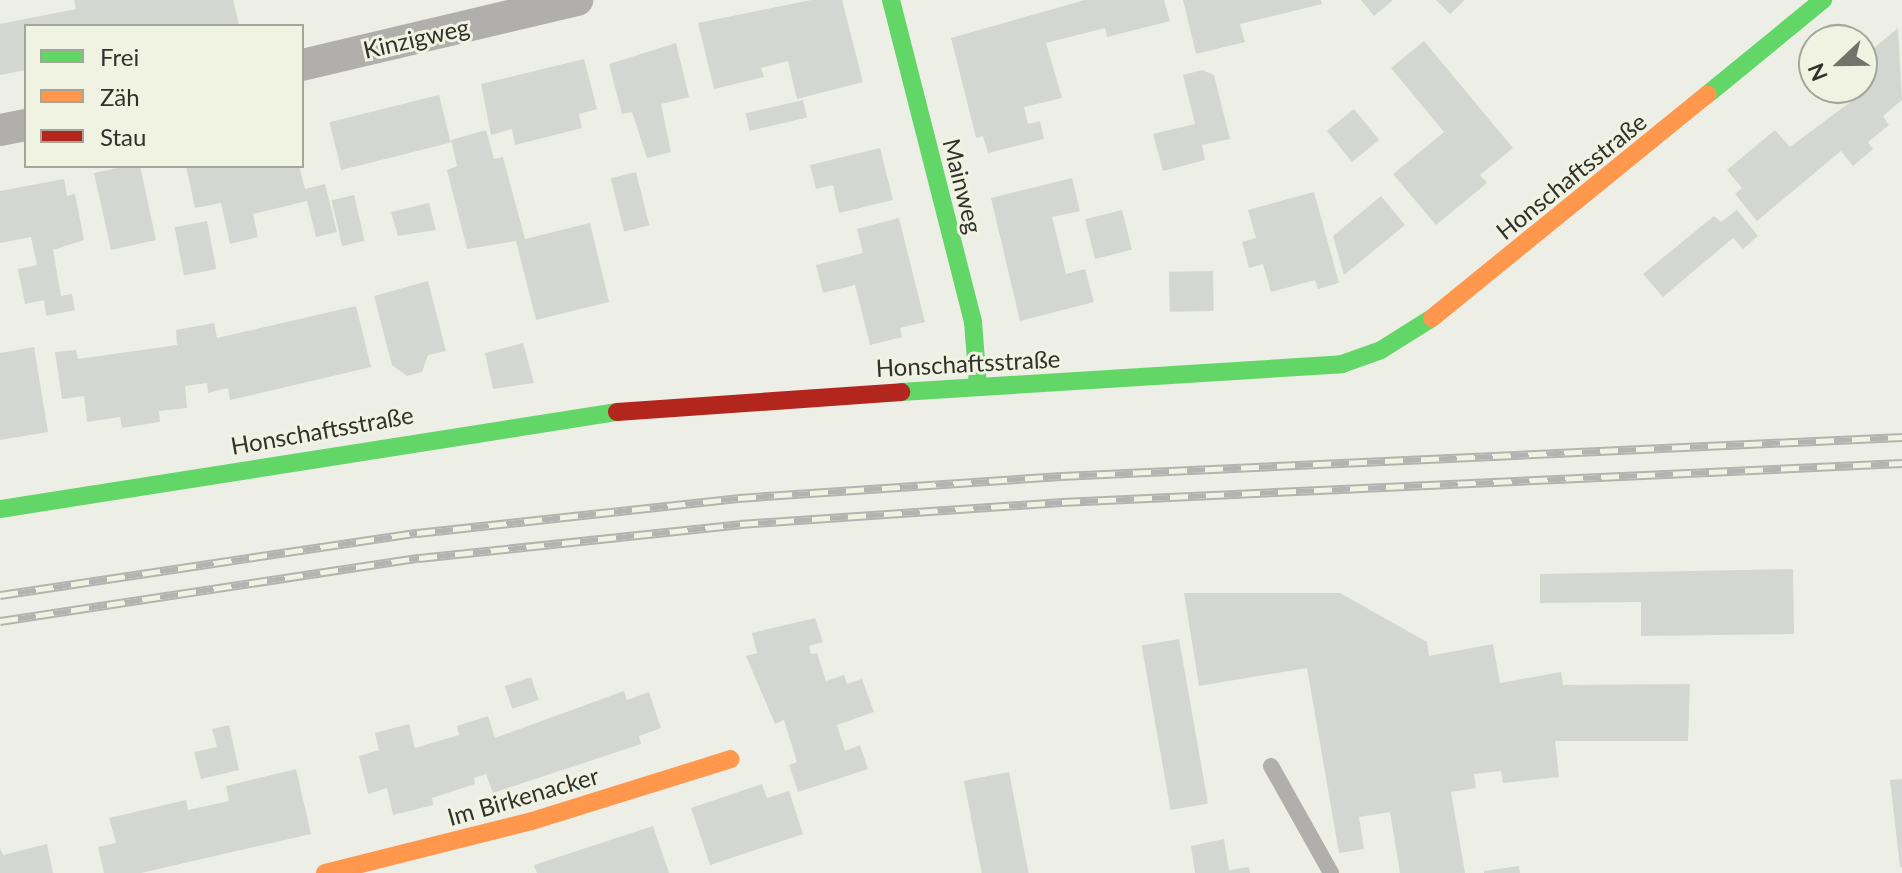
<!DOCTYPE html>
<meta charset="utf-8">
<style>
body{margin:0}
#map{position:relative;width:1902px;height:873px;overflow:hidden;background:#edefe6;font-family:Lato,sans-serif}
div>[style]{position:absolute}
.building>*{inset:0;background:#d4d7d1;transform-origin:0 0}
.lane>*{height:16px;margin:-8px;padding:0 8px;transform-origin:8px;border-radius:8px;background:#b0afab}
.street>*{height:32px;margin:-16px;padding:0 16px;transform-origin:16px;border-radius:16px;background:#b0afab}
.fast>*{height:18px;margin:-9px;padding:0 9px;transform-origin:9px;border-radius:9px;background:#63d668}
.slow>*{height:18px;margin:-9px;padding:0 9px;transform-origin:9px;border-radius:9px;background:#ff974d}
.jam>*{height:18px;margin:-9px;padding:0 9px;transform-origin:9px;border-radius:9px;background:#b3261e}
.rail>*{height:9px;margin-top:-4.5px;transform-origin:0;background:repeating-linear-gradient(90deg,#f0f3e2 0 18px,#b3b4af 0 36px);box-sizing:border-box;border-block:2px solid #b3b4af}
span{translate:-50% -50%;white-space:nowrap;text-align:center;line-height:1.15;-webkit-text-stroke:6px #f0f3e2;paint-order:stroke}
.street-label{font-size:24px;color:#30322b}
.legend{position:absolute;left:24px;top:24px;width:280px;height:144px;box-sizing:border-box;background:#f0f3e2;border:2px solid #a3a699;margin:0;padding:10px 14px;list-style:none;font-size:24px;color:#30322b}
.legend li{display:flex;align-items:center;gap:16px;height:40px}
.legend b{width:40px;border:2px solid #a3a699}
.north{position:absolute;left:1798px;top:24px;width:80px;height:80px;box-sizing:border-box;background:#f0f3e2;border:2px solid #a3a699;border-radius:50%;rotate:248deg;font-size:22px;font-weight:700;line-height:32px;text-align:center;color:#30322b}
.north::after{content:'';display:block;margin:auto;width:28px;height:36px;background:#72746c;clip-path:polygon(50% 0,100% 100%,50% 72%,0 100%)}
</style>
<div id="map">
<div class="building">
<div style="clip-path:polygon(74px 0,233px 0,239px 24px,26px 26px,26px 70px,0 75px,0 24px,76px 9px)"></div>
<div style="clip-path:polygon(811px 0,842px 0,863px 82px,797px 99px,788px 61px,761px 68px,764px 77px,714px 89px,698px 23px)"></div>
<div style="clip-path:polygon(1085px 0,1164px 0,1170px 21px,1107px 37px,1105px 28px,1046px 43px,1062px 98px,1024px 107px,1028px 124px,1040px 121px,1044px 139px,988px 153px,983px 136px,976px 138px,951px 38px)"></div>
<div style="clip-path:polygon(1183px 0,1321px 0,1322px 4px,1240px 24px,1245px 42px,1196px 54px)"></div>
<div style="clip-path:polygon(1361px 0,1393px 0,1374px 16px)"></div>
<div style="clip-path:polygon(1436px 0,1465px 0,1450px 14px)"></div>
<div style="clip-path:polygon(1898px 28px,1902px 100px,1883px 116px,1889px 125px,1868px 142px,1873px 149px,1853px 166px,1841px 151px,1757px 221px,1735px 194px,1742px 188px,1727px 170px,1775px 130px,1790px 147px,1861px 94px,1862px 58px)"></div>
<div style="clip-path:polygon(1424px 41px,1513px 148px,1480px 175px,1487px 183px,1436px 225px,1393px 174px,1444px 132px,1391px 68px)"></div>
<div style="clip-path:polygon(676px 43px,689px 97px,661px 104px,671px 152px,647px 158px,632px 112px,622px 114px,609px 64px)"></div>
<div style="clip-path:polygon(584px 59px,597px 109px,579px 114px,582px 128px,515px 145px,512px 129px,491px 135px,481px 84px)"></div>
<div style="clip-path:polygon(1202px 70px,1214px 75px,1230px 139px,1202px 145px,1205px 160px,1163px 171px,1153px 134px,1195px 124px,1183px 75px)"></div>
<div style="left:439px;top:95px;width:49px;height:113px;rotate:76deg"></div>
<div style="left:803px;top:100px;width:18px;height:59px;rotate:77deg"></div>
<div style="left:1354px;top:109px;width:40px;height:35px;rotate:51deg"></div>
<div style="clip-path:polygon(486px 130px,494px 159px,503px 157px,525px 239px,590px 223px,609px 302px,536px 320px,516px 241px,467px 249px,447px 170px,457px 166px,451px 140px)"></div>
<div style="clip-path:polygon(880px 148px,893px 200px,839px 213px,833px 185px,816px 189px,810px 165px)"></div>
<div style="clip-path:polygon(126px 166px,140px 166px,156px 240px,111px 250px,94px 173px)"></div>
<div style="clip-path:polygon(186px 166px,299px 166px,305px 189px,325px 184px,337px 232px,316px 237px,307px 201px,253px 214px,258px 237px,230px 244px,221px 203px,195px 208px)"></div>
<div style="left:636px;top:172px;width:55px;height:26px;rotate:76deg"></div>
<div style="clip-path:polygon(1072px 178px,1080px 211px,1052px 217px,1066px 274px,1085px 269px,1094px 302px,1020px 321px,991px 198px)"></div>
<div style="clip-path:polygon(64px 179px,67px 196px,75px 194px,84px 240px,53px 250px,61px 296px,72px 294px,75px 310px,46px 316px,44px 300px,25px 304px,18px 269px,37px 265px,31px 237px,0 243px,0 191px)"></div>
<div style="clip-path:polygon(1314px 192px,1339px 283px,1318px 289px,1315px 280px,1271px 292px,1263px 264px,1249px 268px,1242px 242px,1256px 238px,1248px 210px)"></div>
<div style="left:354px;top:195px;width:47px;height:23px;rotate:77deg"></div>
<div style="clip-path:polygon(1381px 196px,1405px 225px,1344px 275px,1333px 236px)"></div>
<div style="clip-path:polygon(429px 203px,436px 230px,398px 236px,391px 212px)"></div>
<div style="left:1122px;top:210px;width:41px;height:38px;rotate:76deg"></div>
<div style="clip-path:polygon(1737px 210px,1758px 236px,1743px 249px,1733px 238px,1663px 297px,1643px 274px,1714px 216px,1721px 222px)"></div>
<div style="clip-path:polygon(899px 218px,925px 322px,900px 328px,902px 337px,870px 345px,855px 285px,823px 293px,816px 265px,863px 253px,857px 229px)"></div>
<div style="left:207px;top:221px;width:49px;height:33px;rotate:79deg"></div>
<div style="left:1213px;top:271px;width:40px;height:44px;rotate:89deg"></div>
<div style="clip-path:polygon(428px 281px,446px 351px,428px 355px,422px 372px,407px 376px,392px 365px,374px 296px)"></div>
<div style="clip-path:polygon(356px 306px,371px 367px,230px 400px,228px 388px,208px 393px,207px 383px,185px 386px,187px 408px,159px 411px,160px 422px,122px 428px,120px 417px,87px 422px,84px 396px,62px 399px,55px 352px,76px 350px,78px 359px,177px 345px,176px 330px,214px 323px,217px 338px)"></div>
<div style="clip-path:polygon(523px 343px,534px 383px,493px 389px,485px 353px)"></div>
<div style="clip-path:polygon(34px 347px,48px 432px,0 440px,0 353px)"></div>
<div style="clip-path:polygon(1793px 569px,1794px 634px,1641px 636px,1641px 602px,1540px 603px,1540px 574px)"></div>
<div style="clip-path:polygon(1184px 593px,1340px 593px,1427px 642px,1429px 656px,1493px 644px,1500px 683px,1561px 672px,1563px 685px,1690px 684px,1688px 741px,1555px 741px,1559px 777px,1503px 783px,1501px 771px,1474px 774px,1476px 788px,1451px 792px,1465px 873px,1400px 873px,1390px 812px,1359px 817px,1364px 849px,1339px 853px,1307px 668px,1199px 686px)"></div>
<div style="clip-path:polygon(815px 618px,823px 642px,809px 646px,811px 654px,817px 653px,826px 681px,844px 675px,847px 684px,862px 679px,874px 712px,837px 725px,845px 751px,860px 745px,868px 769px,798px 792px,789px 765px,797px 762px,784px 720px,775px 724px,746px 656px,757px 653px,752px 633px)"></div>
<div style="left:1179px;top:639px;width:167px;height:38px;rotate:80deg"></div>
<div style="left:531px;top:677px;width:24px;height:28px;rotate:71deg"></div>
<div style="clip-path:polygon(624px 691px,627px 700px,649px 692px,661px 728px,639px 736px,641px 744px,493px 793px,486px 774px,474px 778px,475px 784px,432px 798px,433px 805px,393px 815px,387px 788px,368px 794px,359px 756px,379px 750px,375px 733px,409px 724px,415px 748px,459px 735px,457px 726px,488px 716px,495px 738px)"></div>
<div style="clip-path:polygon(229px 725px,239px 770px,201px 779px,194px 752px,217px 747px,212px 729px)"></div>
<div style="clip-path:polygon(296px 769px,311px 834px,141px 873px,104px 873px,98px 847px,116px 843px,109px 818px,186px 800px,188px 810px,229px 801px,226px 786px)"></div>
<div style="left:1009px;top:772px;width:103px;height:46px;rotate:79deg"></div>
<div style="clip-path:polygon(1902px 779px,1902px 867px,1900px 867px,1890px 780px)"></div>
<div style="clip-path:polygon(762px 784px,767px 798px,789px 791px,803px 834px,710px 865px,691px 808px)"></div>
<div style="clip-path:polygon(653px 826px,669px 873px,537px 873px,534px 865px)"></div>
<div style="clip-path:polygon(1224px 839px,1229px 870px,1249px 867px,1250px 873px,1195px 873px,1191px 846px)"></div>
<div style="clip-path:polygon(47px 844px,53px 873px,0 873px,0 848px,3px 855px)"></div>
<div style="clip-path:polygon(1519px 866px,1520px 873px,1484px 873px,1484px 871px)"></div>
</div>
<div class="lane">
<div style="left:1271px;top:766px;width:123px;rotate:60.7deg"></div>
</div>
<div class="street">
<div style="left:302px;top:65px;width:283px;rotate:-13.3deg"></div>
<div style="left:0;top:130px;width:26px;rotate:-11deg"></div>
</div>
<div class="fast">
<div style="left:891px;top:0;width:332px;rotate:75.7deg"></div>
<div style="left:973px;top:322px;width:63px;rotate:85.5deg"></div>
<div style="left:1708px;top:94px;width:149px;rotate:-39.3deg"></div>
<div style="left:901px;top:392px;width:442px;rotate:-3.6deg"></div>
<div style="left:1342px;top:364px;width:41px;rotate:-19.7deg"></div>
<div style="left:1381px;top:350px;width:60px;rotate:-32.1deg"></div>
<div style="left:0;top:509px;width:625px;rotate:-8.93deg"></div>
</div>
<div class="slow">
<div style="left:1432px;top:318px;width:355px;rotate:-39.1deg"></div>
<div style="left:325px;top:873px;width:213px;rotate:-14.1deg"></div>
<div style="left:532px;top:821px;width:208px;rotate:-17.3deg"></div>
</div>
<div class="jam">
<div style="left:617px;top:412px;width:285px;rotate:-4deg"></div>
</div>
<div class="rail">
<div style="left:0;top:595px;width:422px;rotate:-8.5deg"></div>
<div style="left:417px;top:533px;width:323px;rotate:-6.2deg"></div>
<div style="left:738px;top:498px;width:324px;rotate:-3.9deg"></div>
<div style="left:1061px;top:476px;width:842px;rotate:-2.66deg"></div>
<div style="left:0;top:621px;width:424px;rotate:-8.6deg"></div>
<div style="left:419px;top:558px;width:323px;rotate:-6deg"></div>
<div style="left:740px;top:524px;width:323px;rotate:-3.9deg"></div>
<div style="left:1062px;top:502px;width:841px;rotate:-2.66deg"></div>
</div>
<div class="street-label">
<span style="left:416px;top:38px;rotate:-13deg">Kinzigweg</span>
<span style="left:1571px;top:176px;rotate:-39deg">Honschaftsstraße</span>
<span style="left:963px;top:186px;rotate:76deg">Mainweg</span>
<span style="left:968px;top:363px;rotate:-3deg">Honschaftsstraße</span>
<span style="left:322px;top:430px;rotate:-10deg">Honschaftsstraße</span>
<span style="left:523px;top:796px;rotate:-16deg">Im Birkenacker</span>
</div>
<ul class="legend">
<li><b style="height:10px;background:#63d668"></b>Frei</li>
<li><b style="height:10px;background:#ff974d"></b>Zäh</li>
<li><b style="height:10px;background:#b3261e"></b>Stau</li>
</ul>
<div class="north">N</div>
</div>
